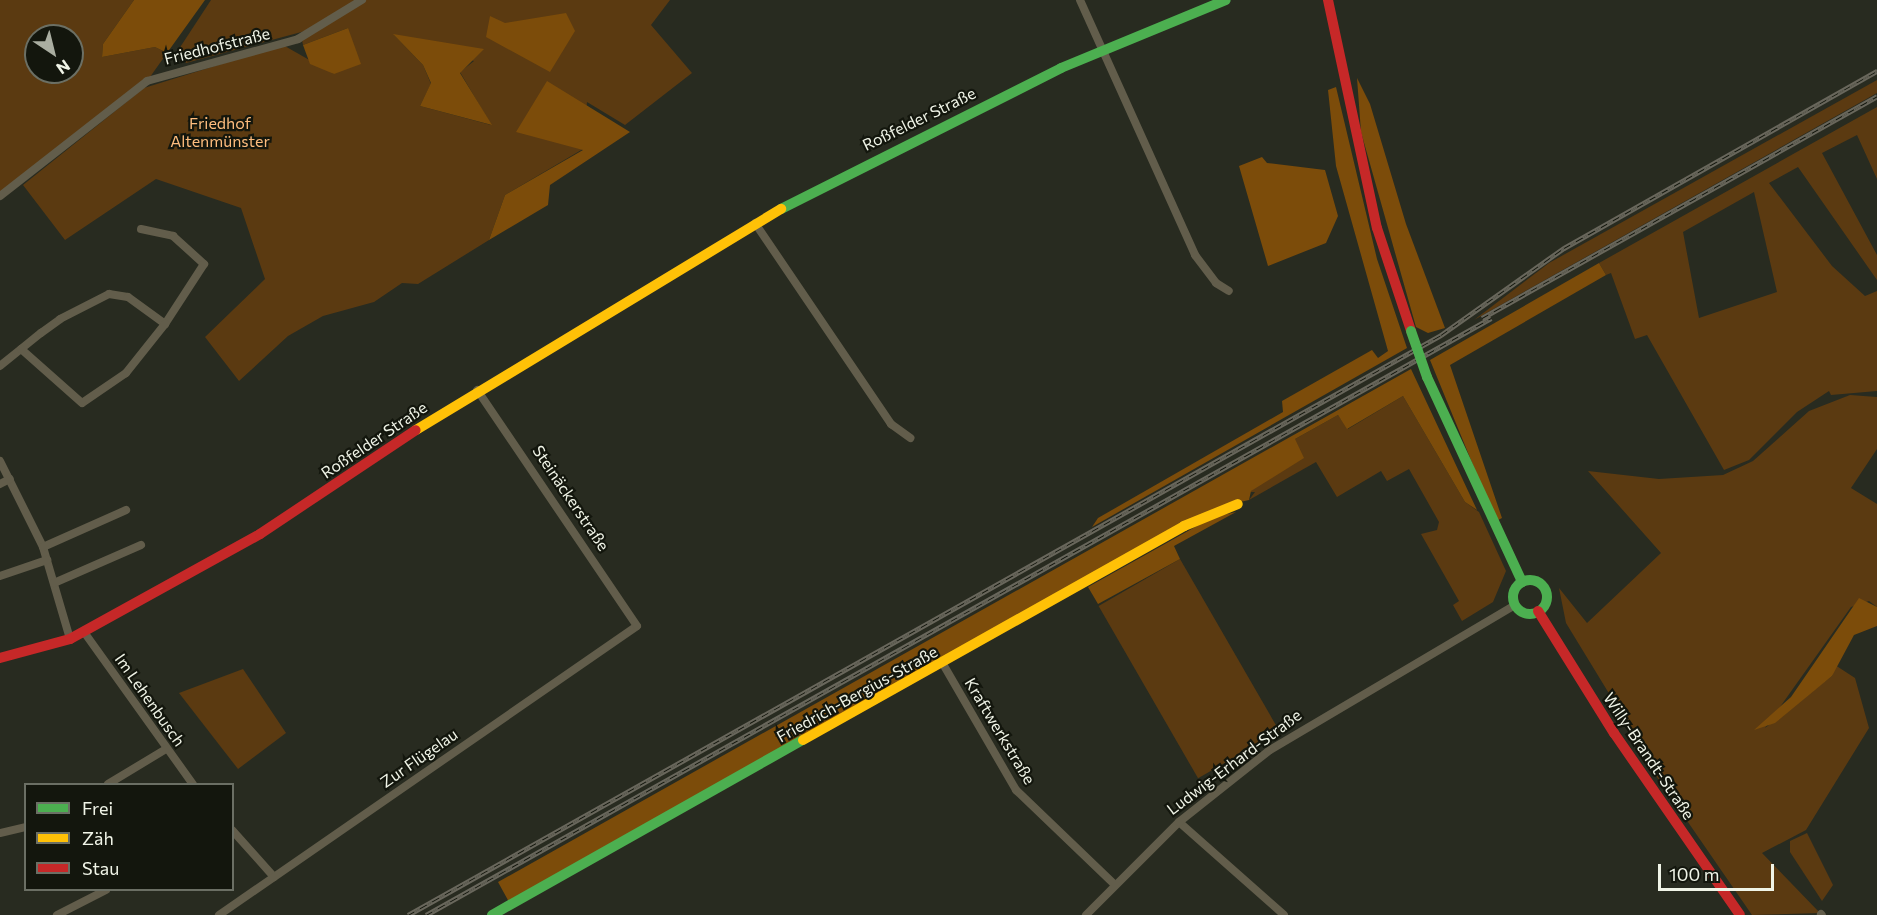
<!DOCTYPE html>
<meta charset="utf-8">
<style>
body{margin:0}
#map{position:relative;width:1877px;height:915px;overflow:hidden;background:#282b20;font-family:Commissioner,sans-serif}
div>[style]{position:absolute}
.green>*{inset:0;background:#5b3a11;transform-origin:0 0}
.forest>*{inset:0;background:#7c4c0a}
.street>*{height:8px;margin:-4px;padding:0 4px;transform-origin:4px;border-radius:4px;background:#625d4b}
.fast>*{height:10px;margin:-5px;padding:0 5px;transform-origin:5px;border-radius:5px;background:#4caf50}
.fast>.ring{margin:-5px;padding:0;box-sizing:content-box;background:none;border:10px solid #4caf50;border-radius:50%}
.slow>*{height:10px;margin:-5px;padding:0 5px;transform-origin:5px;border-radius:5px;background:#ffc107}
.jam>*{height:10px;margin:-5px;padding:0 5px;transform-origin:5px;border-radius:5px;background:#c62828}
.rail>*{height:4.5px;margin-top:-2.25px;transform-origin:0;background:repeating-linear-gradient(90deg,#13160d 0 7px,#69675c 0 14px);box-sizing:border-box;border-block:2px solid #69675c}
.fast-bridge>*{height:10px;margin:-5px;padding:0 5px;transform-origin:5px;border-radius:5px;background:#4caf50}
span{translate:-50% -50%;white-space:nowrap;text-align:center;line-height:1.15;-webkit-text-stroke:4.5px #13160d;paint-order:stroke}
.street-label{font-size:16px;color:#f0f4e7}
.park-label{font-size:16px;color:#febd7e}
.legend{position:absolute;left:24px;top:783px;width:210px;height:108px;box-sizing:border-box;background:#13160d;border:2px solid #6b6f64;margin:0;padding:8px 10px;list-style:none;font-size:18px;color:#f0f4e7}
.legend li{display:flex;align-items:center;gap:12px;height:30px}
.legend b{width:30px;border:2px solid #6b6f64}
.north{position:absolute;left:24px;top:24px;width:60px;height:60px;box-sizing:border-box;background:#13160d;border:2px solid #6b6f64;border-radius:50%;rotate:145deg;font-size:16px;font-weight:700;line-height:24px;text-align:center;color:#f0f4e7}
.north::after{content:'';display:block;margin:auto;width:21px;height:27px;background:#aaaea1;clip-path:polygon(50% 0,100% 100%,50% 72%,0 100%)}
.scale{position:absolute;left:1658px;top:864px;width:116px;height:27px;box-sizing:border-box;border:3px solid #f0f4e7;border-top:0;padding-left:8px;font-size:18px;line-height:21px;white-space:nowrap;color:#f0f4e7;-webkit-text-stroke:4px #13160d;paint-order:stroke}
</style>
<div id="map">
<div class="green">
<div style="clip-path:polygon(evenodd,0 0,134px 0,103px 44px,102px 57px,155px 47px,167px 53px,150px 77px,0 193px,0 0,36px 36px,72px 36px,72px 72px,36px 72px,36px 36px)"></div>
<div style="clip-path:polygon(211px 0,357px 0,320px 27px,186px 63px,177px 52px)"></div>
<div style="clip-path:polygon(evenodd,365px 0,670px 0,651px 25px,692px 73px,625px 125px,587px 102px,583px 149px,505px 195px,489px 240px,418px 284px,402px 283px,374px 302px,323px 316px,288px 336px,239px 381px,205px 337px,265px 279px,241px 208px,156px 179px,65px 240px,23px 185px,144px 88px,283px 45px,334px 74px,348px 28px,303px 45px,302px 40px,365px 0,490px 17px,552px 64px,550px 71px,490px 17px,365px 0,394px 35px,474px 61px,460px 72px,491px 125px,420px 106px,431px 84px,423px 65px,394px 35px)"></div>
<div style="clip-path:polygon(1877px 80px,1877px 93px,1474px 320px,1549px 263px)"></div>
<div style="clip-path:polygon(evenodd,1877px 107px,1877px 179px,1857px 135px,1822px 153px,1877px 255px,1877px 280px,1798px 167px,1769px 183px,1832px 266px,1865px 296px,1877px 291px,1877px 391px,1831px 395px,1829px 391px,1797px 412px,1749px 460px,1724px 470px,1647px 335px,1635px 339px,1611px 273px,1606px 275px,1599px 263px,1877px 107px,1754px 192px,1777px 292px,1699px 318px,1683px 232px,1754px 192px)"></div>
<div style="clip-path:polygon(1850px 395px,1877px 397px,1877px 449px,1851px 488px,1877px 504px,1877px 607px,1869px 601px,1851px 607px,1765px 728px,1832px 676px,1835px 665px,1855px 678px,1869px 728px,1806px 830px,1762px 853px,1820px 913px,1752px 915px,1639px 751px,1638px 741px,1566px 623px,1559px 588px,1587px 623px,1661px 553px,1588px 471px,1659px 479px,1723px 475px,1753px 461px,1809px 411px)"></div>
<div style="clip-path:polygon(1403px 396px,1465px 502px,1479px 512px,1506px 571px,1493px 602px,1462px 621px,1453px 605px,1459px 601px,1421px 534px,1437px 530px,1439px 522px,1409px 469px,1387px 481px,1381px 471px,1337px 497px,1316px 462px,1249px 500px,1255px 492px,1250px 492px,1295px 439px,1338px 415px,1348px 429px)"></div>
<div style="left:1180px;top:559px;width:199px;height:94px;rotate:60deg"></div>
<div style="clip-path:polygon(243px 669px,286px 733px,238px 769px,179px 693px)"></div>
<div style="clip-path:polygon(1807px 833px,1833px 885px,1822px 901px,1790px 852px,1790px 841px)"></div>
</div>
<div class="forest">
<div style="clip-path:polygon(134px 0,205px 0,167px 53px,155px 47px,102px 57px,103px 44px)"></div>
<div style="clip-path:polygon(566px 13px,575px 31px,550px 72px,486px 37px,490px 16px,505px 23px)"></div>
<div style="clip-path:polygon(348px 28px,361px 64px,334px 74px,310px 64px,303px 45px)"></div>
<div style="clip-path:polygon(393px 34px,484px 49px,460px 73px,492px 125px,420px 106px,431px 83px,423px 65px)"></div>
<div style="clip-path:polygon(1357px 78px,1370px 104px,1406px 224px,1445px 328px,1428px 333px,1416px 327px,1361px 132px)"></div>
<div style="clip-path:polygon(547px 81px,630px 132px,550px 185px,548px 205px,489px 240px,505px 195px,583px 150px,516px 132px)"></div>
<div style="clip-path:polygon(1336px 87px,1377px 259px,1407px 348px,1092px 527px,1098px 518px,1283px 412px,1282px 401px,1372px 350px,1378px 358px,1388px 351px,1336px 166px,1328px 90px)"></div>
<div style="clip-path:polygon(1262px 157px,1267px 163px,1325px 170px,1338px 216px,1326px 243px,1268px 266px,1239px 166px)"></div>
<div style="clip-path:polygon(1599px 263px,1606px 275px,1450px 365px,1502px 518px,1496px 521px,1430px 360px)"></div>
<div style="clip-path:polygon(1411px 369px,1477px 510px,1465px 502px,1403px 396px,1347px 429px,1338px 415px,1295px 439px,1304px 458px,1251px 491px,1249px 500px,1227px 505px,509px 902px,498px 882px)"></div>
<div style="clip-path:polygon(1236px 512px,1174px 546px,1180px 559px,1098px 604px,1088px 587px,1213px 517px)"></div>
<div style="clip-path:polygon(1859px 598px,1877px 607px,1877px 626px,1854px 635px,1832px 676px,1775px 723px,1754px 730px,1791px 697px)"></div>
</div>
<div class="street">
<div style="left:1080px;top:0;width:280px;rotate:65.7deg"></div>
<div style="left:1195px;top:255px;width:35px;rotate:53deg"></div>
<div style="left:1216px;top:283px;width:15px;rotate:32deg"></div>
<div style="left:0;top:196px;width:187px;rotate:-38deg"></div>
<div style="left:147px;top:81px;width:157px;rotate:-15.5deg"></div>
<div style="left:298px;top:39px;width:75px;rotate:-31.4deg"></div>
<div style="left:755px;top:223px;width:243px;rotate:55.9deg"></div>
<div style="left:891px;top:424px;width:24px;rotate:36deg"></div>
<div style="left:141px;top:229px;width:33px;rotate:12deg"></div>
<div style="left:173px;top:236px;width:42px;rotate:42.1deg"></div>
<div style="left:204px;top:264px;width:72px;rotate:123deg"></div>
<div style="left:0;top:366px;width:27px;rotate:-39deg"></div>
<div style="left:21px;top:349px;width:26px;rotate:-39deg"></div>
<div style="left:41px;top:333px;width:24px;rotate:-36deg"></div>
<div style="left:60px;top:319px;width:55px;rotate:-27deg"></div>
<div style="left:109px;top:294px;width:19px;rotate:9deg"></div>
<div style="left:128px;top:297px;width:46px;rotate:36.1deg"></div>
<div style="left:165px;top:324px;width:63px;rotate:128.5deg"></div>
<div style="left:126px;top:373px;width:53px;rotate:145.7deg"></div>
<div style="left:82px;top:403px;width:81px;rotate:-138.5deg"></div>
<div style="left:0;top:461px;width:96px;rotate:63.4deg"></div>
<div style="left:43px;top:547px;width:96px;rotate:73.6deg"></div>
<div style="left:0;top:484px;width:11px;rotate:-27deg"></div>
<div style="left:43px;top:547px;width:91px;rotate:-24deg"></div>
<div style="left:0;top:576px;width:50px;rotate:-18.8deg"></div>
<div style="left:54px;top:583px;width:95px;rotate:-23.6deg"></div>
<div style="left:84px;top:632px;width:187px;rotate:54.4deg"></div>
<div style="left:943px;top:664px;width:146px;rotate:59.9deg"></div>
<div style="left:1016px;top:790px;width:136px;rotate:43.8deg"></div>
<div style="left:108px;top:784px;width:68px;rotate:-31.1deg"></div>
<div style="left:1179px;top:822px;width:140px;rotate:41.5deg"></div>
<div style="left:232px;top:830px;width:63px;rotate:48.2deg"></div>
<div style="left:0;top:833px;width:27px;rotate:-13deg"></div>
<div style="left:1821px;top:914px;width:1px;rotate:45deg"></div>
<div style="left:57px;top:915px;width:55px;rotate:-27deg"></div>
<div style="left:219px;top:915px;width:508px;rotate:-34.66deg"></div>
<div style="left:637px;top:626px;width:285px;rotate:-124.1deg"></div>
<div style="left:1086px;top:915px;width:132px;rotate:-45deg"></div>
<div style="left:1179px;top:822px;width:116px;rotate:-38.4deg"></div>
<div style="left:1270px;top:750px;width:285px;rotate:-30.6deg"></div>
</div>
<div class="fast">
<div style="left:781px;top:209px;width:313px;rotate:-26.7deg"></div>
<div style="left:1061px;top:68px;width:178px;rotate:-22.4deg"></div>
<div style="left:1427px;top:377px;width:226px;rotate:65.1deg"></div>
<div class="ring" style="left:1513px;top:580px;width:24px;height:24px"></div>
<div style="left:492px;top:915px;width:357px;rotate:-29.4deg"></div>
</div>
<div class="slow">
<div style="left:416px;top:430px;width:427px;rotate:-31.2deg"></div>
<div style="left:803px;top:740px;width:437px;rotate:-29.3deg"></div>
<div style="left:1184px;top:526px;width:58px;rotate:-22.2deg"></div>
</div>
<div class="jam">
<div style="left:1328px;top:0;width:233px;rotate:77.9deg"></div>
<div style="left:1377px;top:228px;width:108px;rotate:71.7deg"></div>
<div style="left:1538px;top:611px;width:144px;rotate:58.1deg"></div>
<div style="left:1614px;top:733px;width:221px;rotate:55.3deg"></div>
<div style="left:0;top:658px;width:73px;rotate:-15.2deg"></div>
<div style="left:70px;top:639px;width:217px;rotate:-28.9deg"></div>
<div style="left:260px;top:534px;width:187px;rotate:-33.7deg"></div>
</div>
<div class="rail">
<div style="left:1482px;top:318px;width:453px;rotate:-29.3deg"></div>
<div style="left:408px;top:915px;width:1185px;rotate:-29.31deg"></div>
<div style="left:1441px;top:335px;width:151px;rotate:-35.3deg"></div>
<div style="left:1564px;top:248px;width:360px;rotate:-29.5deg"></div>
<div style="left:426px;top:915px;width:1221px;rotate:-29.27deg"></div>
</div>
<div class="fast-bridge">
<div style="left:1411px;top:331px;width:49px;rotate:70.8deg"></div>
</div>
<div class="street-label">
<span style="left:217px;top:46px;rotate:-14deg">Friedhofstraße</span>
<span style="left:919px;top:119px;rotate:-26deg">Roßfelder Straße</span>
<span style="left:374px;top:440px;rotate:-34deg">Roßfelder Straße</span>
<span style="left:571px;top:498px;rotate:56deg">Steinäckerstraße</span>
<span style="left:857px;top:694px;rotate:-29deg">Friedrich-Bergius-Straße</span>
<span style="left:150px;top:700px;rotate:55deg">Im Lehenbusch</span>
<span style="left:1000px;top:731px;rotate:59deg">Kraftwerkstraße</span>
<span style="left:1649px;top:756px;rotate:56deg">Willy-Brandt-Straße</span>
<span style="left:419px;top:758px;rotate:-35deg">Zur Flügelau</span>
<span style="left:1234px;top:762px;rotate:-37deg">Ludwig-Erhard-Straße</span>
</div>
<div class="park-label">
<span style="left:220px;top:132px">Friedhof<br>Altenmünster</span>
</div>
<ul class="legend">
<li><b style="height:8px;background:#4caf50"></b>Frei</li>
<li><b style="height:8px;background:#ffc107"></b>Zäh</li>
<li><b style="height:8px;background:#c62828"></b>Stau</li>
</ul>
<div class="north">N</div>
<div class="scale">100 m</div>
</div>
